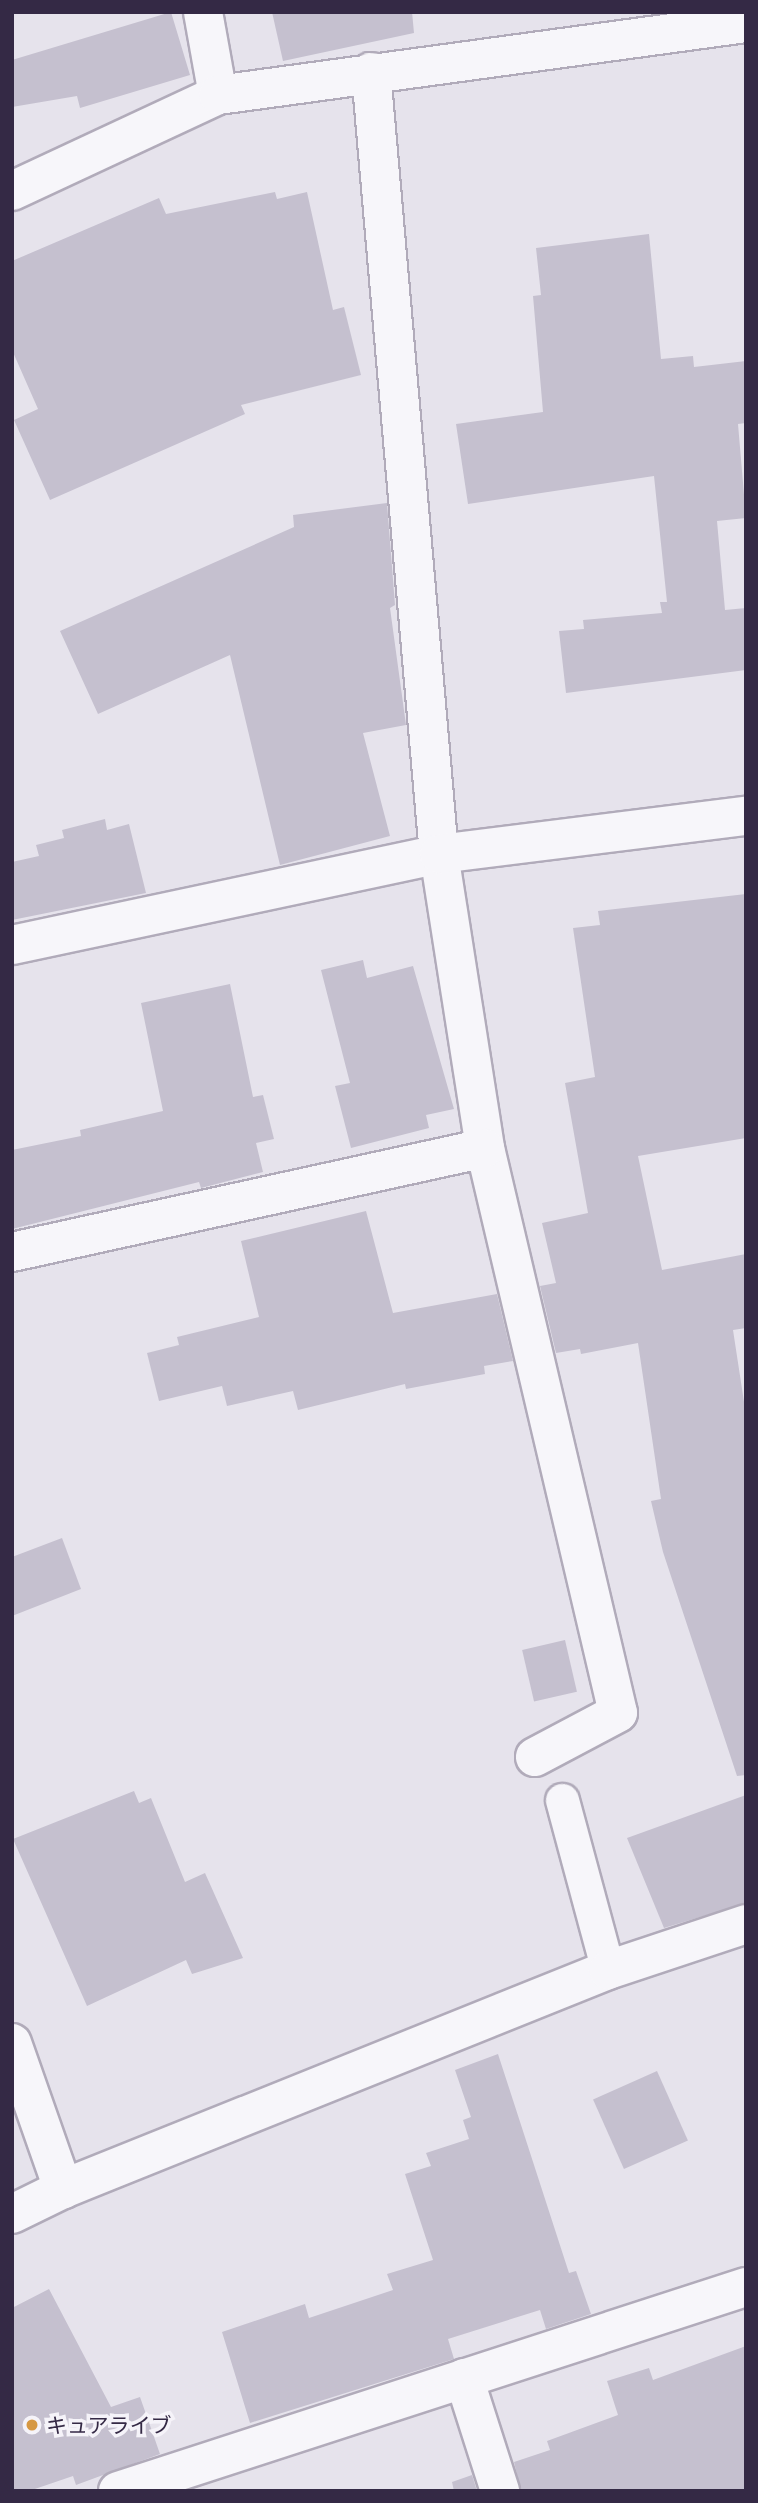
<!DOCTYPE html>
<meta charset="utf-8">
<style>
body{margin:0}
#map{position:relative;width:758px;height:2503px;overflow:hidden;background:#e6e3ec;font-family:"IBM Plex Sans","Noto Sans JP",sans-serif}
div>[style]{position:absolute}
.building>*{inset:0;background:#c5c0cf;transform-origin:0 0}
.roads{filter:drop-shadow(2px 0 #b1abba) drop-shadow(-2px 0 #b1abba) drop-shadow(0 2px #b1abba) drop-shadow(0 -2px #b1abba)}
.lane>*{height:33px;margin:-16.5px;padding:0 16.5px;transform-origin:16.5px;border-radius:16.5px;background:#f7f6fa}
.street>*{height:38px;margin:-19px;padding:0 19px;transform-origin:19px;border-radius:19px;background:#f7f6fa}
.dots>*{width:19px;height:19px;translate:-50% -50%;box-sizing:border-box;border:4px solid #f5f3f9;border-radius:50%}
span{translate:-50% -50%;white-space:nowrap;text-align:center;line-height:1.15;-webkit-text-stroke:7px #f5f3f9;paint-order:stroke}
.poi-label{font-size:21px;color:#342945}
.left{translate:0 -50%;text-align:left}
.frame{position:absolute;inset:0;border:14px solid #342945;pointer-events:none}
</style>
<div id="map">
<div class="building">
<div style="clip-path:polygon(171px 12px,190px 75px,80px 108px,77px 96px,12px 107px,12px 60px)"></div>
<div style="clip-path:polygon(272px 12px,412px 12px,414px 33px,283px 61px)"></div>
<div style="clip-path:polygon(275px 192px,277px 199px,307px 192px,333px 310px,344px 307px,361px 375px,241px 405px,245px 414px,50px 500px,14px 420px,38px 409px,12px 350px,12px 261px,159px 198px,166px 214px)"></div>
<div style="clip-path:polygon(649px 234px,661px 359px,693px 356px,694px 367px,746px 361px,746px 423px,738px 424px,746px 518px,717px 521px,725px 610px,746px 608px,746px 670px,566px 693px,559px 631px,584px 629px,583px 620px,662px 613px,660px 602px,667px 602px,654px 476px,468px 504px,456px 424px,543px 412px,533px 296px,541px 295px,536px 248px)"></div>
<div style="clip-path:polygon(387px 503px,395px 605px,390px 608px,406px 725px,363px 733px,390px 836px,280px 865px,230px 655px,98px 714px,60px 631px,294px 527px,293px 515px)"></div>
<div style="clip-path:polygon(105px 819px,107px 830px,129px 824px,146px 893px,12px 920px,12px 862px,39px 856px,36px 845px,64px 838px,62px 830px)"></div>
<div style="clip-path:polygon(746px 894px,746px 1138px,638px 1156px,662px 1270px,746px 1254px,746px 1328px,733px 1330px,746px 1415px,746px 1775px,737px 1776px,663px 1552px,651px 1501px,661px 1499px,638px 1343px,581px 1354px,580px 1349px,556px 1353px,540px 1286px,556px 1283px,542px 1223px,588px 1213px,565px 1083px,595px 1077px,573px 928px,600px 925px,598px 911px)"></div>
<div style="clip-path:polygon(363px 960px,367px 978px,413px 966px,454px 1109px,426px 1115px,429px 1128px,351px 1148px,335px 1086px,350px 1083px,321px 970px)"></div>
<div style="clip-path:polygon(230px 984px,253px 1097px,263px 1095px,274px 1139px,256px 1143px,263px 1172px,201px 1188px,199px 1182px,12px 1229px,12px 1150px,81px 1136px,80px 1130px,163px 1111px,141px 1003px)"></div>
<div style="clip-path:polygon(366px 1211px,393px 1313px,497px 1294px,513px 1361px,484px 1366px,485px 1374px,406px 1389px,405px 1384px,298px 1410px,293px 1391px,227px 1406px,222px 1386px,159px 1401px,147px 1353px,179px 1345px,177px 1337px,259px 1317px,241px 1241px)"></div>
<div style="clip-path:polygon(62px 1538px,81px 1589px,12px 1616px,12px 1557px)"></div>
<div style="left:565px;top:1640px;width:53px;height:44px;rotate:77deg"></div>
<div style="clip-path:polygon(134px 1791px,139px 1803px,151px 1798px,185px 1882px,205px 1873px,243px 1958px,192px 1974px,186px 1960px,87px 2006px,13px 1839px)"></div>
<div style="clip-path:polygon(746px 1795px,746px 1903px,664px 1928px,627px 1838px)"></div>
<div style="clip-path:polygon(498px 2054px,569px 2273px,576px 2271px,591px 2314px,546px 2329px,540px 2310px,448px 2339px,454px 2359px,250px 2423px,222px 2332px,305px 2304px,309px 2318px,393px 2290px,387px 2274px,433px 2260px,405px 2174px,431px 2166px,426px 2153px,469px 2139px,463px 2120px,471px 2117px,455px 2070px)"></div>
<div style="left:657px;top:2071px;width:76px;height:70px;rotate:66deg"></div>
<div style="clip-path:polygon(49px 2289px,111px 2407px,140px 2397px,160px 2454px,76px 2485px,73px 2476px,29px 2491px,12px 2491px,12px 2308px)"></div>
<div style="clip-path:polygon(746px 2346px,746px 2491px,521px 2491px,514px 2462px,550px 2450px,547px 2441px,618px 2415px,607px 2381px,649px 2368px,653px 2380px)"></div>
<div style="clip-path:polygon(472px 2475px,477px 2491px,454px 2491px,452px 2482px)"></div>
</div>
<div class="roads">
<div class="lane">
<div style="left:562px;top:1800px;width:176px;rotate:74.9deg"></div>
</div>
<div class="street">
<div style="left:203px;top:12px;width:84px;rotate:79.8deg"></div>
<div style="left:371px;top:72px;width:785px;rotate:85.03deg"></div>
<div style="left:439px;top:854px;width:298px;rotate:81.1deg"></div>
<div style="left:485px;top:1148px;width:580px;rotate:76.75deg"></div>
<div style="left:618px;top:1713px;width:94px;rotate:152.1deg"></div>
<div style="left:12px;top:191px;width:227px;rotate:-25deg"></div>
<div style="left:218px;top:95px;width:533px;rotate:-7.77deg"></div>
<div style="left:12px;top:945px;width:437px;rotate:-12deg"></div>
<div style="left:439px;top:854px;width:309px;rotate:-7.1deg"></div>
<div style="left:12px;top:1252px;width:484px;rotate:-12.4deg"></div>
<div style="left:12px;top:2043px;width:155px;rotate:70.7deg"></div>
<div style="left:12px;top:2214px;width:57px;rotate:-26.1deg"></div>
<div style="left:63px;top:2189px;width:587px;rotate:-21.89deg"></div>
<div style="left:608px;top:1970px;width:145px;rotate:-18.4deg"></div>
<div style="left:464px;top:2378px;width:119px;rotate:72.3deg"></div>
<div style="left:118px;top:2491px;width:660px;rotate:-18deg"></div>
</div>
</div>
<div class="dots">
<div style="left:32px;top:2425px;background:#d69843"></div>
</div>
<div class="poi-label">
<span class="left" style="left:46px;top:2425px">キュアライブ</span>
</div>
<div class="frame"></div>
</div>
